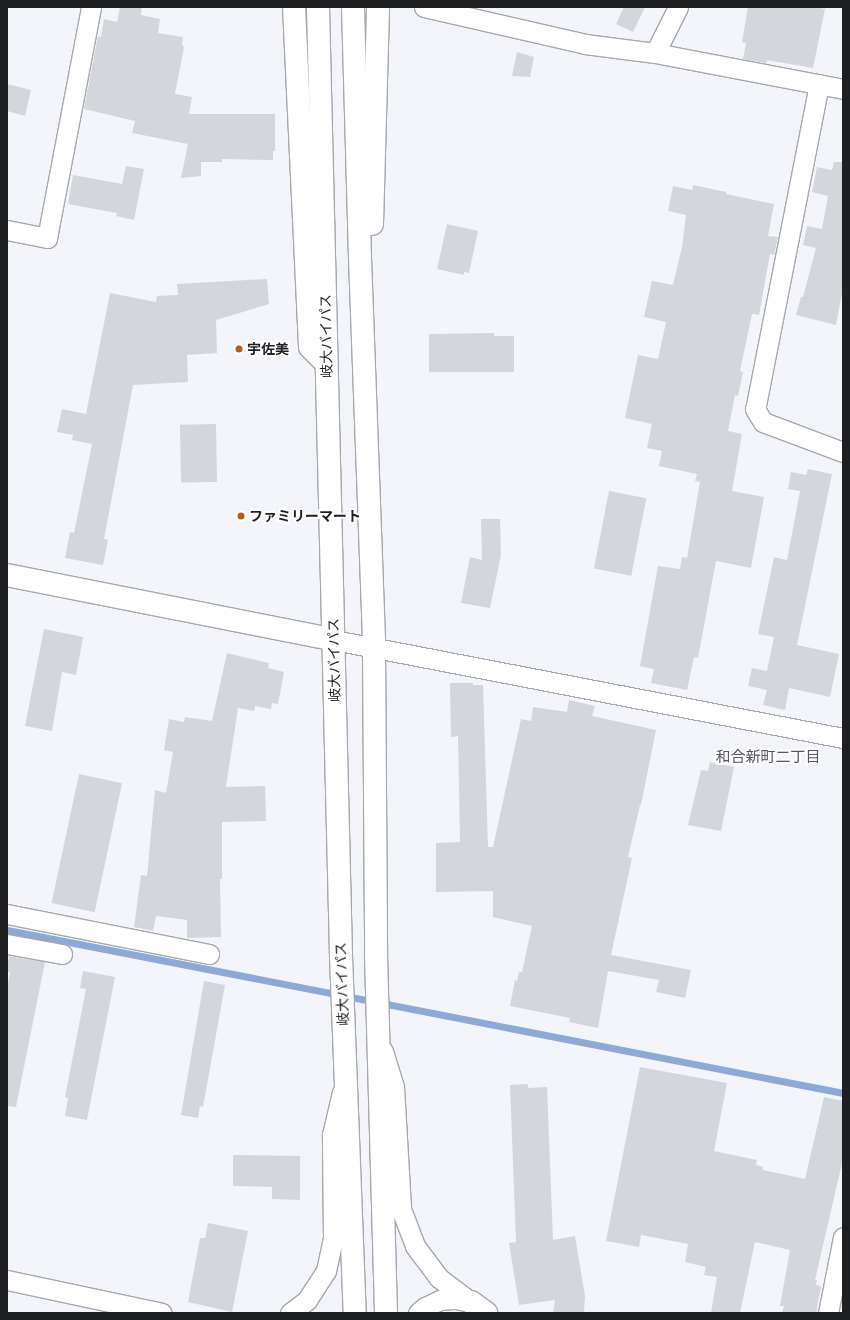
<!DOCTYPE html>
<meta charset="utf-8">
<style>
body{margin:0}
#map{position:relative;width:850px;height:1320px;overflow:hidden;background:#f3f5fa;font-family:"DejaVu Sans","Noto Sans JP",sans-serif}
div>[style]{position:absolute}
.stream>*{height:7px;margin:-3.5px;padding:0 3.5px;transform-origin:3.5px;border-radius:3.5px;background:#8ca9d7}
.building>*{inset:0;background:#d3d6da;transform-origin:0 0}
.roads{filter:drop-shadow(1px 0 #a5a8ac) drop-shadow(-1px 0 #a5a8ac) drop-shadow(0 1px #a5a8ac) drop-shadow(0 -1px #a5a8ac)}
.minor>*{height:19px;margin:-9.5px;padding:0 9.5px;transform-origin:9.5px;border-radius:9.5px;background:#fff}
.tertiary>*{height:22px;margin:-11px;padding:0 11px;transform-origin:11px;border-radius:11px;background:#fff}
.trunk>*{height:22px;margin:-11px;padding:0 11px;transform-origin:11px;border-radius:11px;background:#fff}
.dots>*{width:11px;height:11px;translate:-50% -50%;box-sizing:border-box;border:2px solid #fff;border-radius:50%}
span{translate:-50% -50%;white-space:nowrap;text-align:center;line-height:1.15;-webkit-text-stroke:4px #fff;paint-order:stroke}
.street-label{font-size:14px;color:#1e1f20}
.poi-label{font-size:14px;color:#1e1f20;font-weight:700}
.left{translate:0 -50%;text-align:left}
.neighbourhood-label{font-size:15px;color:#54565a}
.frame{position:absolute;inset:0;border:8px solid #1e1f20;pointer-events:none}
</style>
<div id="map">
<div class="stream">
<div style="left:7px;top:930px;width:852px;rotate:11.03deg"></div>
</div>
<div class="building">
<div style="clip-path:polygon(120px 7px,142px 7px,141px 15px,160px 19px,158px 33px,183px 37px,182px 45px,184px 47px,175px 94px,192px 97px,189px 114px,275px 114px,275px 151px,273px 151px,273px 160px,222px 159px,222px 162px,201px 162px,201px 176px,181px 178px,188px 144px,132px 133px,135px 121px,84px 109px,98px 36px,101px 37px,104px 19px,117px 22px)"></div>
<div style="clip-path:polygon(624px 7px,645px 7px,633px 32px,616px 24px)"></div>
<div style="clip-path:polygon(748px 7px,815px 7px,825px 9px,813px 68px,767px 60px,767px 63px,743px 59px,746px 43px,742px 42px)"></div>
<div style="clip-path:polygon(517px 52px,534px 57px,530px 77px,512px 76px)"></div>
<div style="clip-path:polygon(7px 84px,31px 90px,25px 116px,7px 111px)"></div>
<div style="clip-path:polygon(834px 162px,843px 162px,843px 288px,836px 325px,796px 315px,801px 297px,803px 297px,816px 248px,803px 245px,807px 226px,822px 229px,828px 196px,812px 192px,817px 167px,832px 170px)"></div>
<div style="clip-path:polygon(126px 166px,144px 169px,134px 220px,116px 216px,117px 213px,68px 204px,73px 175px,122px 184px)"></div>
<div style="clip-path:polygon(693px 185px,726px 192px,726px 194px,774px 204px,768px 236px,778px 237px,774px 255px,770px 254px,759px 315px,752px 314px,740px 371px,743px 372px,738px 396px,735px 395px,728px 431px,742px 434px,732px 491px,764px 497px,751px 568px,716px 561px,698px 658px,694px 657px,687px 690px,651px 683px,654px 669px,640px 666px,658px 566px,680px 569px,682px 557px,687px 558px,700px 482px,695px 481px,697px 474px,659px 466px,662px 451px,647px 448px,652px 424px,625px 418px,638px 355px,658px 359px,666px 322px,644px 317px,652px 281px,673px 285px,682px 247px,686px 215px,668px 211px,673px 186px,692px 190px)"></div>
<div style="clip-path:polygon(447px 224px,478px 231px,469px 273px,464px 272px,464px 275px,437px 269px)"></div>
<div style="clip-path:polygon(267px 279px,269px 304px,216px 320px,217px 353px,187px 355px,188px 382px,133px 385px,104px 539px,108px 540px,103px 565px,65px 558px,70px 532px,74px 533px,92px 444px,72px 440px,73px 435px,57px 432px,62px 409px,86px 414px,110px 293px,156px 302px,157px 296px,178px 295px,177px 284px)"></div>
<div style="clip-path:polygon(494px 333px,494px 336px,514px 336px,514px 372px,429px 372px,429px 334px)"></div>
<div style="left:216px;top:424px;width:58px;height:36px;rotate:89deg"></div>
<div style="clip-path:polygon(808px 469px,832px 474px,797px 645px,839px 654px,830px 697px,789px 688px,785px 710px,763px 705px,767px 690px,748px 686px,752px 668px,767px 671px,774px 637px,758px 634px,774px 557px,787px 560px,800px 491px,788px 489px,791px 472px,806px 475px)"></div>
<div style="left:609px;top:491px;width:38px;height:79px;rotate:11deg"></div>
<div style="clip-path:polygon(481px 519px,500px 519px,501px 555px,490px 608px,461px 603px,470px 557px,482px 560px)"></div>
<div style="clip-path:polygon(44px 629px,83px 637px,76px 675px,62px 672px,52px 731px,25px 726px)"></div>
<div style="clip-path:polygon(227px 653px,269px 663px,268px 668px,284px 672px,278px 704px,272px 703px,271px 709px,255px 706px,254px 711px,238px 708px,226px 787px,265px 786px,266px 821px,222px 822px,222px 879px,220px 879px,221px 937px,187px 938px,187px 920px,156px 916px,153px 931px,134px 927px,141px 875px,147px 876px,155px 790px,166px 793px,173px 752px,164px 750px,169px 719px,184px 722px,185px 717px,212px 721px)"></div>
<div style="clip-path:polygon(450px 683px,473px 683px,473px 685px,483px 685px,488px 847px,493px 847px,521px 719px,531px 721px,533px 707px,567px 712px,569px 700px,595px 706px,592px 716px,656px 730px,641px 805px,640px 805px,628px 857px,632px 858px,611px 955px,691px 970px,685px 998px,656px 992px,659px 980px,608px 971px,598px 1028px,569px 1022px,570px 1018px,510px 1006px,515px 980px,517px 981px,519px 972px,522px 972px,532px 926px,493px 917px,493px 891px,436px 892px,436px 843px,460px 842px,458px 736px,451px 737px)"></div>
<div style="clip-path:polygon(710px 762px,734px 767px,721px 831px,688px 825px,701px 770px,708px 771px)"></div>
<div style="left:79px;top:774px;width:44px;height:132px;rotate:12deg"></div>
<div style="clip-path:polygon(9px 956px,45px 962px,16px 1107px,7px 1106px,7px 989px,10px 972px,7px 972px,7px 968px)"></div>
<div style="clip-path:polygon(83px 971px,115px 977px,87px 1120px,65px 1116px,68px 1098px,65px 1097px,86px 989px,80px 988px)"></div>
<div style="clip-path:polygon(204px 981px,225px 985px,203px 1107px,200px 1106px,198px 1118px,181px 1115px)"></div>
<div style="clip-path:polygon(640px 1067px,727px 1083px,714px 1151px,757px 1160px,756px 1165px,763px 1167px,763px 1170px,805px 1179px,824px 1097px,843px 1101px,843px 1159px,815px 1280px,817px 1280px,816px 1285px,821px 1286px,816px 1313px,782px 1313px,784px 1306px,780px 1306px,790px 1250px,755px 1242px,740px 1313px,711px 1313px,717px 1277px,704px 1275px,706px 1267px,685px 1262px,688px 1244px,641px 1235px,639px 1247px,606px 1241px)"></div>
<div style="clip-path:polygon(528px 1084px,528px 1088px,547px 1087px,553px 1240px,575px 1236px,585px 1296px,584px 1313px,553px 1313px,555px 1300px,519px 1305px,509px 1243px,516px 1242px,510px 1085px)"></div>
<div style="clip-path:polygon(233px 1155px,300px 1156px,300px 1200px,272px 1199px,272px 1187px,233px 1186px)"></div>
<div style="clip-path:polygon(208px 1223px,248px 1231px,232px 1312px,188px 1302px,200px 1238px,205px 1238px)"></div>
</div>
<div class="roads">
<div class="minor">
<div style="left:424px;top:7px;width:165px;rotate:12.9deg"></div>
<div style="left:585px;top:44px;width:71px;rotate:7.3deg"></div>
<div style="left:655px;top:53px;width:191px;rotate:10.8deg"></div>
<div style="left:655px;top:53px;width:51px;rotate:-63.4deg"></div>
<div style="left:819px;top:84px;width:331px;rotate:101.1deg"></div>
<div style="left:755px;top:409px;width:15px;rotate:58deg"></div>
<div style="left:763px;top:422px;width:85px;rotate:20.6deg"></div>
<div style="left:7px;top:230px;width:41px;rotate:11.3deg"></div>
<div style="left:47px;top:238px;width:235px;rotate:-79.2deg"></div>
<div style="left:334px;top:640px;width:518px;rotate:10.9deg"></div>
<div style="left:7px;top:914px;width:206px;rotate:11.2deg"></div>
<div style="left:7px;top:944px;width:56px;rotate:10.3deg"></div>
<div style="left:383px;top:1051px;width:37px;rotate:73deg"></div>
<div style="left:394px;top:1086px;width:123px;rotate:86.7deg"></div>
<div style="left:401px;top:1209px;width:40px;rotate:69deg"></div>
<div style="left:415px;top:1246px;width:40px;rotate:53deg"></div>
<div style="left:439px;top:1278px;width:40px;rotate:37deg"></div>
<div style="left:7px;top:1280px;width:158px;rotate:12deg"></div>
<div style="left:290px;top:1313px;width:21px;rotate:-37deg"></div>
<div style="left:307px;top:1300px;width:35px;rotate:-57deg"></div>
<div style="left:326px;top:1271px;width:34px;rotate:-78deg"></div>
<div style="left:333px;top:1238px;width:103px;rotate:-90.6deg"></div>
<div style="left:332px;top:1135px;width:44px;rotate:-76.9deg"></div>
<div style="left:418px;top:1313px;width:9px;rotate:-41deg"></div>
<div style="left:425px;top:1307px;width:17px;rotate:-25deg"></div>
<div style="left:440px;top:1300px;width:16px;rotate:-4deg"></div>
<div style="left:456px;top:1299px;width:14px;rotate:12deg"></div>
<div style="left:828px;top:1313px;width:77px;rotate:-78.8deg"></div>
</div>
<div class="tertiary">
<div style="left:7px;top:575px;width:333px;rotate:11.2deg"></div>
<div style="left:471px;top:1302px;width:19px;rotate:36deg"></div>
</div>
<div class="trunk">
<div style="left:294px;top:7px;width:340px;rotate:87.3deg"></div>
<div style="left:310px;top:347px;width:23px;rotate:45deg"></div>
<div style="left:318px;top:7px;width:949px;rotate:88.61deg"></div>
<div style="left:341px;top:956px;width:357px;rotate:87.8deg"></div>
<div style="left:353px;top:7px;width:251px;rotate:88.4deg"></div>
<div style="left:360px;top:258px;width:390px;rotate:87.9deg"></div>
<div style="left:374px;top:648px;width:307px;rotate:89.6deg"></div>
<div style="left:376px;top:955px;width:358px;rotate:88.4deg"></div>
<div style="left:372px;top:224px;width:217px;rotate:-88.4deg"></div>
</div>
</div>
<div class="dots">
<div style="left:239px;top:349px;background:#ba5a13"></div>
<div style="left:241px;top:516px;background:#ba5a13"></div>
</div>
<div class="street-label">
<span style="left:326px;top:336px;rotate:-91deg">岐大バイパス</span>
<span style="left:334px;top:660px;rotate:-91deg">岐大バイパス</span>
<span style="left:342px;top:984px;rotate:-92deg">岐大バイパス</span>
</div>
<div class="poi-label">
<span class="left" style="left:247px;top:349px">宇佐美</span>
<span class="left" style="left:249px;top:516px">ファミリーマート</span>
</div>
<div class="neighbourhood-label">
<span style="left:768px;top:758px">和合新町二丁目</span>
</div>
<div class="frame"></div>
</div>
